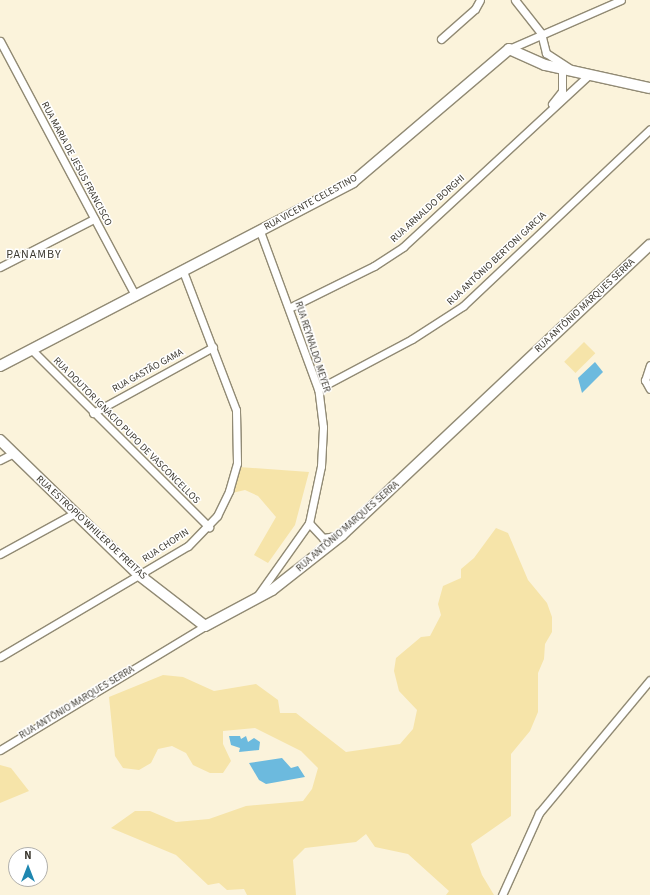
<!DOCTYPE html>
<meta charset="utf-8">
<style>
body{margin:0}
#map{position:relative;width:650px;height:895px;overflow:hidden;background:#fbf3db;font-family:"Source Sans 3",sans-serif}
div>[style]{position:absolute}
.green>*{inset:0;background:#f6e4a9;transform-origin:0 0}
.water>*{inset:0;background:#6cbade}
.roads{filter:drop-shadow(1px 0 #918a74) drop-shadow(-1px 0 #918a74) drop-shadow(0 1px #918a74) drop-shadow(0 -1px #918a74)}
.street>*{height:7px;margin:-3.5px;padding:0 3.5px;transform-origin:3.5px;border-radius:3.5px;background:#fff}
.secondary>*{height:10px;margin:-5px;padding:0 5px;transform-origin:5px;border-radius:5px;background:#fff}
span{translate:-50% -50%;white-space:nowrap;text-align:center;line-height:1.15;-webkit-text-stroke:3px #fff;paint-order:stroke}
.street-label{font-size:10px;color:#3c3930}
.quarter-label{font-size:12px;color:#3c3930;letter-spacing:1px}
.north{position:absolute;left:8px;top:847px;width:40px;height:40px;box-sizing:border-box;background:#fff;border:1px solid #b1b0ac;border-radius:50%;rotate:0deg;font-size:11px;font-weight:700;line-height:16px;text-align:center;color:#3c3930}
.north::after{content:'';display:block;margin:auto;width:14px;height:18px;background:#1f87b0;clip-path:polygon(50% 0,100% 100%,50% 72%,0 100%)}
</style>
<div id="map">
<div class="green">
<div style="left:584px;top:342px;width:16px;height:28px;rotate:45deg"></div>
<div style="clip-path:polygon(239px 467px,309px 472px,295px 525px,268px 563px,254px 555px,276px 517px,258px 496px,245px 490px,232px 493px)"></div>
<div style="clip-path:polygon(496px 528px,508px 533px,528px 580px,547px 603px,552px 617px,552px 632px,545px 644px,544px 659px,538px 673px,538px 712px,530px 731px,511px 754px,511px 816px,471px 844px,482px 875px,494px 895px,446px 895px,449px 891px,408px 854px,375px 847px,366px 834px,356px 842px,305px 848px,293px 860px,296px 895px,247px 895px,244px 889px,227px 890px,219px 883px,208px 885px,176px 855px,111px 828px,135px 811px,150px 811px,176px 822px,209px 819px,246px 806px,303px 801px,312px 789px,318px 768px,301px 751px,255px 728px,223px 731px,223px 744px,231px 761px,223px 773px,210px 773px,193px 765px,186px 753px,172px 746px,158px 749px,151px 763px,139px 770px,123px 768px,115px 756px,109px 697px,163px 675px,183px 677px,214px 691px,256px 684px,278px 700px,280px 713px,296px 713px,346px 752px,400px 744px,413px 729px,417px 710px,399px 691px,394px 671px,396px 658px,421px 637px,430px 636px,441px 615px,438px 604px,443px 586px,461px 578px,461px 569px,474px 558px)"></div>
<div style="clip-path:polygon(0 765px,11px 768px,29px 791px,0 803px)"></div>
</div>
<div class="water">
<div style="clip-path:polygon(595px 362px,603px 372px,582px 393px,578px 378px)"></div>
<div style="clip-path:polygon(229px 736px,240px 736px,241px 739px,246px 736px,248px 742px,254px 738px,260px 742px,259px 750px,239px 752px,240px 748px,231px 745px)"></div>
<div style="clip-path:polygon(282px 758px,291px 768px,298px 766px,305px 777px,266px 784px,259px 780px,249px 763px)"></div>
</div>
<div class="roads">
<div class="street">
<div style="left:515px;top:0;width:42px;rotate:51.8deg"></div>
<div style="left:541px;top:33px;width:21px;rotate:76deg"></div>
<div style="left:546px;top:53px;width:27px;rotate:33deg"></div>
<div style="left:441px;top:39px;width:45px;rotate:-41.4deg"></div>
<div style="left:475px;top:9px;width:10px;rotate:-61deg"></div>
<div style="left:0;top:41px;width:288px;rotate:62deg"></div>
<div style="left:509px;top:49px;width:122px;rotate:-23.6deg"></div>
<div style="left:552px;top:104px;width:16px;rotate:-52deg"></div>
<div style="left:562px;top:91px;width:23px;rotate:-90deg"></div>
<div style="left:0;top:267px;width:106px;rotate:-27.1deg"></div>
<div style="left:289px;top:308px;width:95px;rotate:-26.3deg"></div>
<div style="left:374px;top:266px;width:35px;rotate:-33deg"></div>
<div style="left:403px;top:247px;width:253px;rotate:-42.8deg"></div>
<div style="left:31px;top:349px;width:252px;rotate:45deg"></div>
<div style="left:650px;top:365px;width:16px;rotate:108deg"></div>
<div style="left:645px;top:380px;width:10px;rotate:61deg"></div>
<div style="left:318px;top:389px;width:106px;rotate:-28deg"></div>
<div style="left:412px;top:339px;width:61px;rotate:-32.9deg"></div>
<div style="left:463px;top:306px;width:257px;rotate:-43.4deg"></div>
<div style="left:93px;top:413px;width:137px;rotate:-28.8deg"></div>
<div style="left:0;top:460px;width:13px;rotate:-27deg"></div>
<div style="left:309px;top:523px;width:21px;rotate:47deg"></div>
<div style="left:323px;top:538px;width:18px;rotate:-9deg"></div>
<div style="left:0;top:554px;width:85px;rotate:-28.7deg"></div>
<div style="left:258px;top:595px;width:88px;rotate:-54.7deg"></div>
<div style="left:309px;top:523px;width:58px;rotate:-78.1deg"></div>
<div style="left:321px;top:466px;width:39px;rotate:-87deg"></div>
<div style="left:323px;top:427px;width:38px;rotate:-97deg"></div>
<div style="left:318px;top:389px;width:168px;rotate:-110.2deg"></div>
<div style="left:0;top:657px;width:218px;rotate:-30.6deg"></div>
<div style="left:188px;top:546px;width:42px;rotate:-46deg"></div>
<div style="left:217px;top:516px;width:28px;rotate:-64deg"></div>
<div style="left:229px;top:491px;width:29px;rotate:-74deg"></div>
<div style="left:237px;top:463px;width:53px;rotate:-91.1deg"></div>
<div style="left:236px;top:410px;width:149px;rotate:-110.9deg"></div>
<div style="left:0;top:750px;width:240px;rotate:-31.2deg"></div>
<div style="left:502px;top:895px;width:90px;rotate:-65.7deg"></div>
<div style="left:539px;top:813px;width:173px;rotate:-50.2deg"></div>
</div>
<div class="secondary">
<div style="left:0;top:366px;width:398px;rotate:-27.5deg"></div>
<div style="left:353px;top:182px;width:205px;rotate:-40.4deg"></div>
<div style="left:509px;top:49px;width:39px;rotate:24deg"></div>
<div style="left:545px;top:65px;width:107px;rotate:12.4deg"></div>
<div style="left:0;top:440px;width:194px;rotate:44.2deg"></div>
<div style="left:139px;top:575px;width:83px;rotate:37.7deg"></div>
<div style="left:205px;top:626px;width:76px;rotate:-28.2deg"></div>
<div style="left:272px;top:590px;width:89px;rotate:-38.2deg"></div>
<div style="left:342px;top:535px;width:423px;rotate:-43.3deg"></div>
</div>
</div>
<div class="street-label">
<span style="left:76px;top:164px;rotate:62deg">RUA MARIA DE JESUS FRANCISCO</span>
<span style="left:311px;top:203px;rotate:-29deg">RUA VICENTE CELESTINO</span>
<span style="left:428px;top:209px;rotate:-42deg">RUA ARNALDO BORGHI</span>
<span style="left:497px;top:259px;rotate:-43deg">RUA ANTÔNIO BERTONI GARCIA</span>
<span style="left:585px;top:306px;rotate:-43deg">RUA ANTÔNIO MARQUES SERRA</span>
<span style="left:312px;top:347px;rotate:72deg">RUA REYNALDO MEYER</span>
<span style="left:148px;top:371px;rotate:-29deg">RUA GASTÃO GAMA</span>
<span style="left:126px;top:431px;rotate:45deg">RUA DOUTOR IGNACIO PUPO DE VASCONCELLOS</span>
<span style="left:348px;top:527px;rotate:-41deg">RUA ANTÔNIO MARQUES SERRA</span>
<span style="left:91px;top:528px;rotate:43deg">RUA ESTROPIO WHILER DE FREITAS</span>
<span style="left:166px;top:546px;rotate:-33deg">RUA CHOPIN</span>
<span style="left:77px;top:703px;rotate:-31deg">RUA ANTÔNIO MARQUES SERRA</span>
</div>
<div class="quarter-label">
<span style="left:34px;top:255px">PANAMBY</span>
</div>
<div class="north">N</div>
</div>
